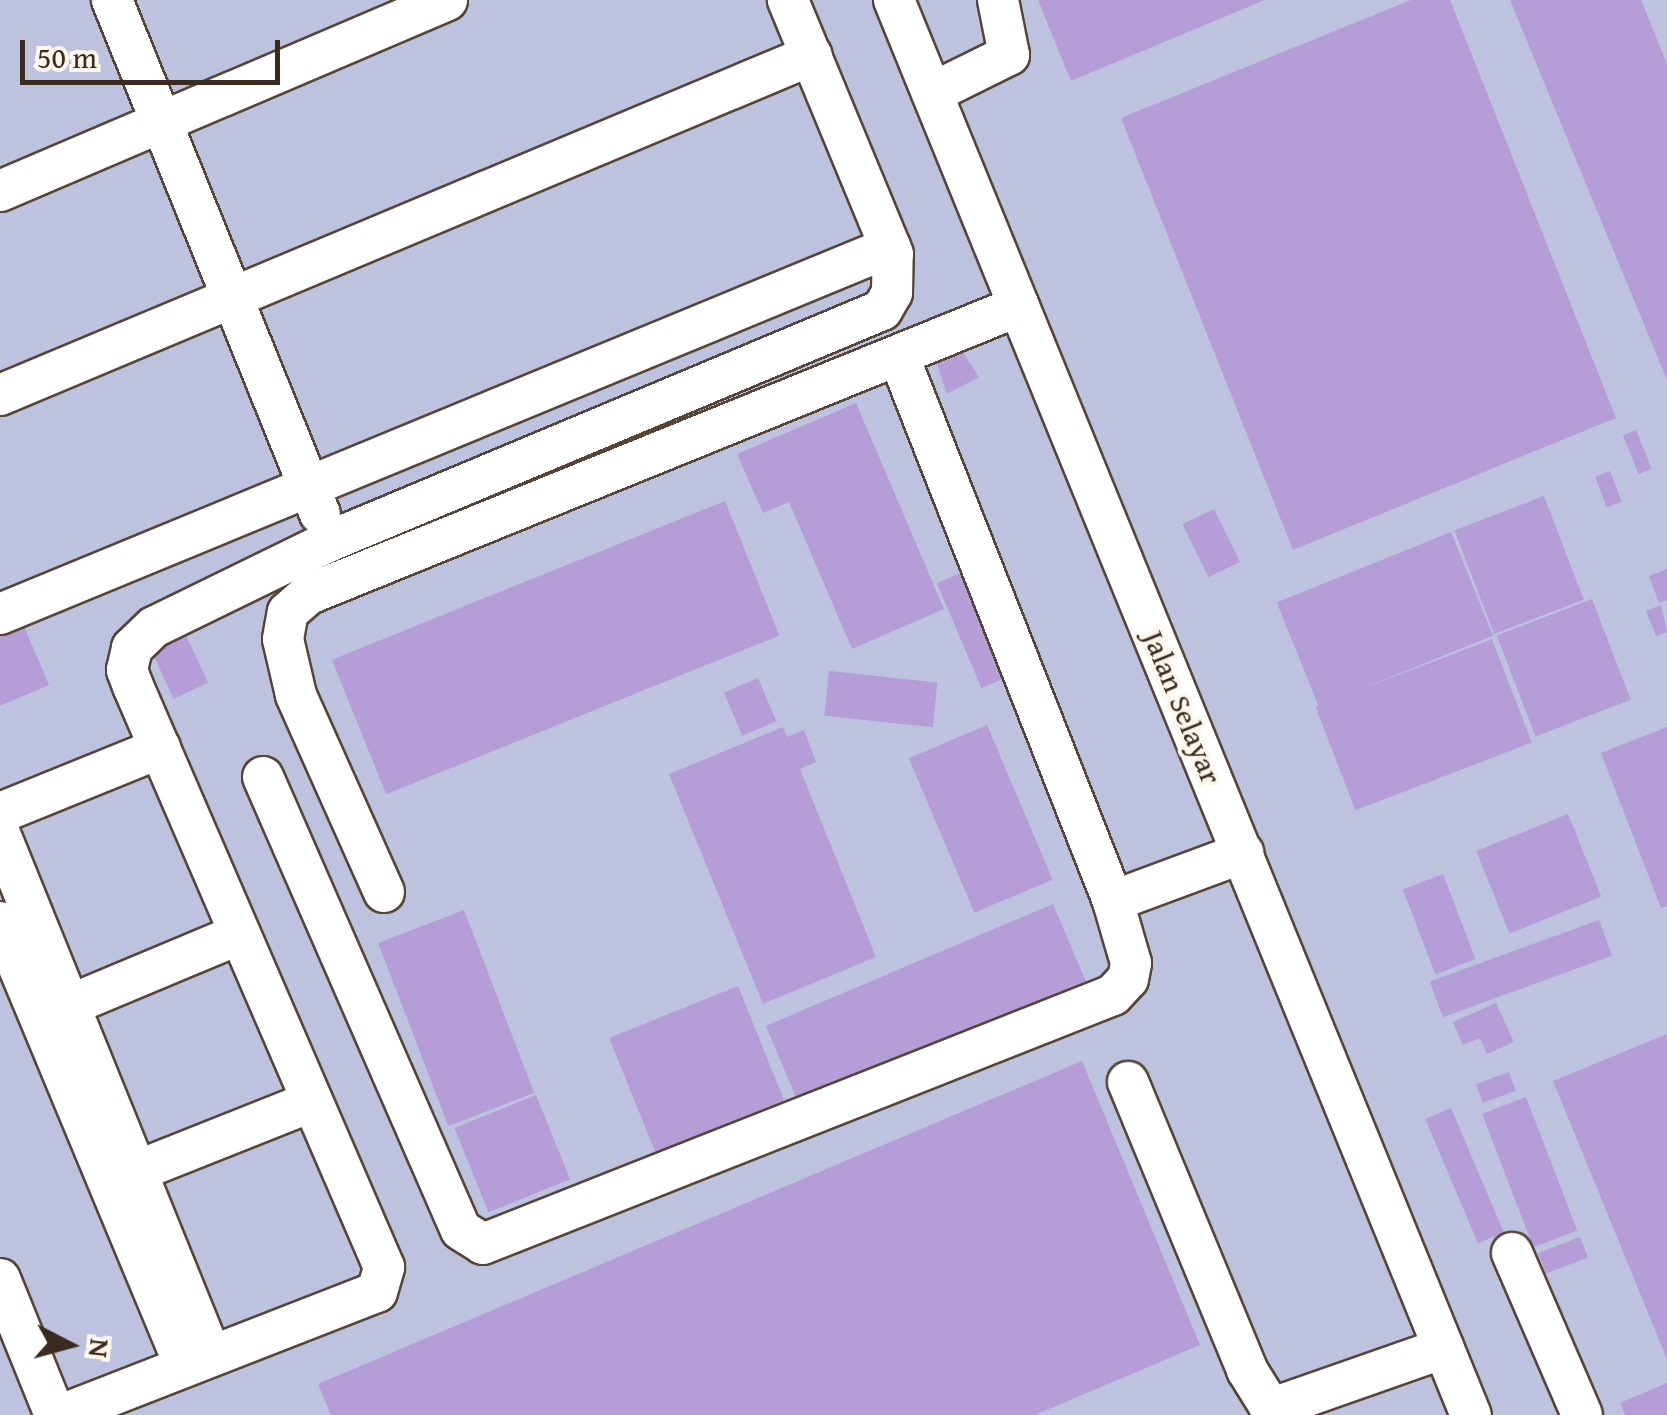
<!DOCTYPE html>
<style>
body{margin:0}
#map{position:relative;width:1667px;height:1415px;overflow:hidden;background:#f2e0c2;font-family:"Gentium Book Plus",serif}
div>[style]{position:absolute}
.industrial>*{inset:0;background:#bdc3de;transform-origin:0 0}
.building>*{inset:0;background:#b59dd7;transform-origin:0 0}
.roads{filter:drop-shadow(2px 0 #564537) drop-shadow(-2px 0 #564537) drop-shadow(0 2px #564537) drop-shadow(0 -2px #564537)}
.minor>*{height:40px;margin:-20px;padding:0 20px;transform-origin:20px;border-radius:20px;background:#fff}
span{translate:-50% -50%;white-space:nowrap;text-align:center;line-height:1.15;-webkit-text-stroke:8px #fbf7ec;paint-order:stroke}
.street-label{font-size:30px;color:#3b2a1e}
.north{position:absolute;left:20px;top:1295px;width:100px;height:100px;-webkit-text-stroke:8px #fbf7ec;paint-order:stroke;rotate:96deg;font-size:28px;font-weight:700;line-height:40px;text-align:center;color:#3b2a1e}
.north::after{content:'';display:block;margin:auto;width:35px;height:45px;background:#3b2a1e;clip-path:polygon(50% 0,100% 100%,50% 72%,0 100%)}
.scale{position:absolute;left:20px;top:40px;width:260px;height:45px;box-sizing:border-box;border:5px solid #3b2a1e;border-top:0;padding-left:12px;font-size:30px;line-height:35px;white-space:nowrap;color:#3b2a1e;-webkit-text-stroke:8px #fbf7ec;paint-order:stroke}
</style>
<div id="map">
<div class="industrial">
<div style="left:0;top:0;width:1667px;height:1415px"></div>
</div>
<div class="building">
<div style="clip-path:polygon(1038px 0,1265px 0,1071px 81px)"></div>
<div style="clip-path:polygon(1411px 0,1450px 0,1616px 418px,1293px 550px,1121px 118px)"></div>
<div style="clip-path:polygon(1510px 0,1641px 0,1667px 64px,1667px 380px)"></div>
<div style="clip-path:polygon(957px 343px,979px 377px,947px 394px,932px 349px)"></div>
<div style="clip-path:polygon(856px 403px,944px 609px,852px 649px,789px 502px,763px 513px,737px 454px)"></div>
<div style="left:1636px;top:430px;width:42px;height:14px;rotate:68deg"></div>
<div style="left:1610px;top:471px;width:33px;height:16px;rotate:69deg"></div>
<div style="left:1544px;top:496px;width:111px;height:96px;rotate:69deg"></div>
<div style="left:725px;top:501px;width:145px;height:424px;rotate:68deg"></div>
<div style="left:1214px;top:509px;width:59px;height:35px;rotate:64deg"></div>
<div style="left:1451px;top:532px;width:112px;height:188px;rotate:68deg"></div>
<div style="left:970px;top:569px;width:114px;height:36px;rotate:67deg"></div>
<div style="clip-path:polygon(1667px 569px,1667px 600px,1659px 603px,1649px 576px)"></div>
<div style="left:1592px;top:599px;width:108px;height:102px;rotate:69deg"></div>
<div style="clip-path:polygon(1661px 605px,1667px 632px,1656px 636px,1646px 611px)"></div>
<div style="clip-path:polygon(18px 612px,49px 685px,0 706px,0 620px)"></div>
<div style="left:184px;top:631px;width:57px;height:38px;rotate:65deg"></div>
<div style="left:1492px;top:639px;width:111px;height:189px;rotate:69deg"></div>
<div style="left:829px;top:671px;width:109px;height:45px;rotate:6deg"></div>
<div style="left:758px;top:678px;width:47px;height:37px;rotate:67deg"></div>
<div style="left:987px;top:725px;width:168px;height:85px;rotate:67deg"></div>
<div style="clip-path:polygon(783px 727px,787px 737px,804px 730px,816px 762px,800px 769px,876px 957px,763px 1004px,669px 774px)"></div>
<div style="clip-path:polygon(1667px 727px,1667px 906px,1661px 908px,1601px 753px)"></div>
<div style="left:1568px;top:814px;width:89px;height:99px;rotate:68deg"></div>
<div style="left:1443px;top:874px;width:91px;height:43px;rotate:69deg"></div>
<div style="left:1053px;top:904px;width:96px;height:312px;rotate:67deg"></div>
<div style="left:464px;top:910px;width:196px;height:92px;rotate:69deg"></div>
<div style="left:1599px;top:920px;width:38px;height:180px;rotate:70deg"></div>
<div style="left:738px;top:986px;width:123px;height:139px;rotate:68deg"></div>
<div style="clip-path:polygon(1496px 1003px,1514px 1042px,1487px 1054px,1480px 1038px,1463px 1045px,1453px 1022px)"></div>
<div style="clip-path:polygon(1667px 1034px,1667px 1359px,1553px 1081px)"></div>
<div style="clip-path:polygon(1082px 1061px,1200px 1345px,1035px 1415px,331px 1415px,318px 1384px)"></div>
<div style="left:1509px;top:1072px;width:20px;height:35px;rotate:70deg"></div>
<div style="left:536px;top:1095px;width:91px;height:88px;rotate:68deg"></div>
<div style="left:1526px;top:1097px;width:143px;height:47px;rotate:69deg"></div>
<div style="left:1451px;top:1108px;width:135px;height:28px;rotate:67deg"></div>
<div style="left:1580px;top:1237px;width:22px;height:45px;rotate:69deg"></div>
<div style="clip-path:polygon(1667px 1383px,1667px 1415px,1625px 1415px,1620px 1403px)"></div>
</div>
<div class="roads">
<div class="minor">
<div style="left:112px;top:0;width:554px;rotate:67.97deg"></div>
<div style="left:894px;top:0;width:1528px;rotate:67.82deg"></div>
<div style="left:932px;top:93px;width:86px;rotate:-26.3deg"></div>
<div style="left:1009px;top:55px;width:56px;rotate:-101.3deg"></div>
<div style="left:0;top:191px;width:486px;rotate:-23.1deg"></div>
<div style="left:0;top:395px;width:880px;rotate:-22.72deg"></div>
<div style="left:0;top:614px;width:963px;rotate:-22.41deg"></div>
<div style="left:263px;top:777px;width:494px;rotate:66.4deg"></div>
<div style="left:461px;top:1230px;width:26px;rotate:32deg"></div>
<div style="left:483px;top:1244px;width:677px;rotate:-21.57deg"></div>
<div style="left:1113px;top:995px;width:22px;rotate:-47deg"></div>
<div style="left:1128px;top:979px;width:16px;rotate:-79deg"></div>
<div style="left:1131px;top:963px;width:65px;rotate:-106.2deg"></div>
<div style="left:1113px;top:901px;width:585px;rotate:-111.47deg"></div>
<div style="left:0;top:813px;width:173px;rotate:-22.1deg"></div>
<div style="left:0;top:834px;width:560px;rotate:67.97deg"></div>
<div style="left:384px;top:892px;width:216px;rotate:-114.1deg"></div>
<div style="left:296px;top:695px;width:57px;rotate:-103.1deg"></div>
<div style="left:283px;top:639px;width:27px;rotate:-80deg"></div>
<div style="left:288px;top:612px;width:28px;rotate:-41deg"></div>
<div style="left:309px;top:594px;width:766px;rotate:-22.08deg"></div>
<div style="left:1113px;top:901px;width:139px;rotate:-20.3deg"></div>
<div style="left:0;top:922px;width:480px;rotate:67.4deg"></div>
<div style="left:70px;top:1005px;width:184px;rotate:-22.7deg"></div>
<div style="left:1128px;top:1082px;width:312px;rotate:67.5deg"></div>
<div style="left:1247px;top:1370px;width:53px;rotate:58.1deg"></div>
<div style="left:137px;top:1171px;width:186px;rotate:-21.7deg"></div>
<div style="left:1512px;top:1253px;width:176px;rotate:66.6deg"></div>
<div style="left:0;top:1279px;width:147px;rotate:68deg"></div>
<div style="left:1270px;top:1409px;width:184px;rotate:-19.3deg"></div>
<div style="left:61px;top:1415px;width:339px;rotate:-21.3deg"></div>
<div style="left:377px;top:1292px;width:26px;rotate:-74deg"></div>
<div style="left:384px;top:1267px;width:633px;rotate:-113.37deg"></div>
<div style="left:133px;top:686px;width:17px;rotate:-111deg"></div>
<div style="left:127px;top:670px;width:23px;rotate:-77deg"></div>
<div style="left:132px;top:648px;width:30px;rotate:-44deg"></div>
<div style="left:154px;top:627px;width:196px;rotate:-26deg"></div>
<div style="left:330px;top:541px;width:598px;rotate:-22.71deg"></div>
<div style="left:882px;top:310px;width:20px;rotate:-60deg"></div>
<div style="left:892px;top:293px;width:39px;rotate:-89deg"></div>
<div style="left:893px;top:254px;width:275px;rotate:-112.5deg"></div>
</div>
</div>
<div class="street-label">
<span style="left:1183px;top:707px;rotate:68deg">Jalan Selayar</span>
</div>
<div class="north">N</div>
<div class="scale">50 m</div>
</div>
